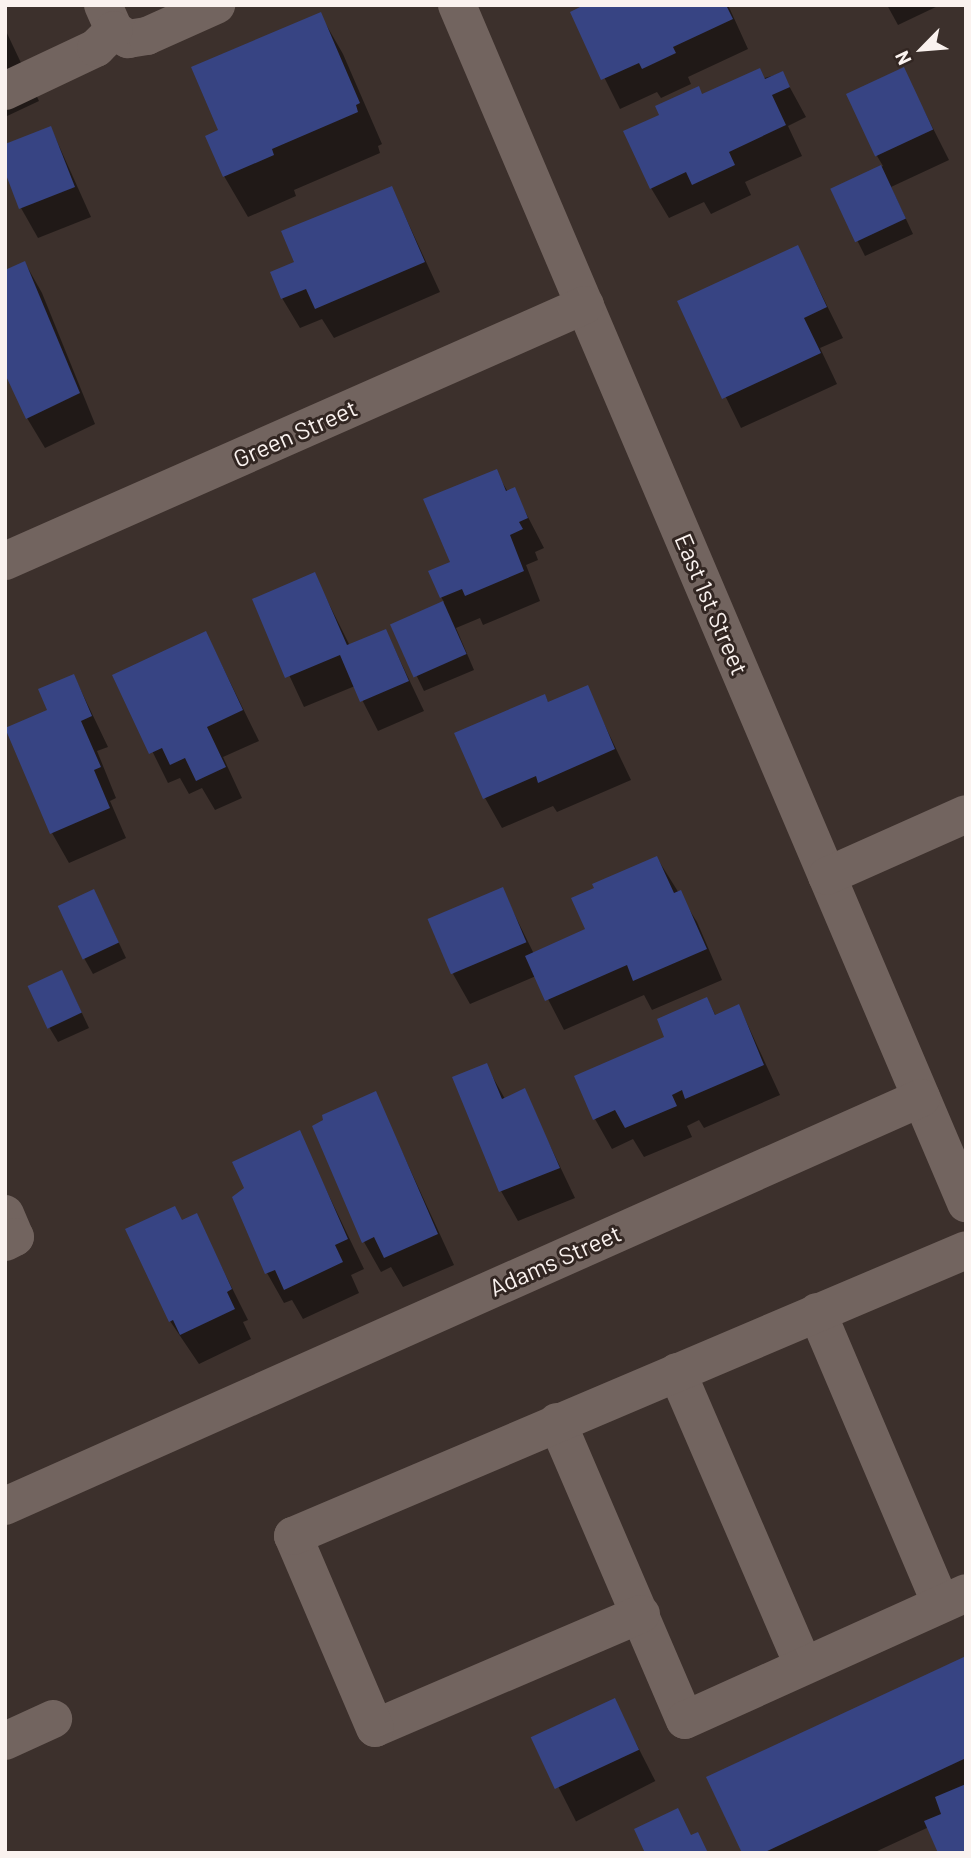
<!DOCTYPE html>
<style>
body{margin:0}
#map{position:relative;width:971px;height:1858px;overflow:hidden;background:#3c302c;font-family:Barlow,sans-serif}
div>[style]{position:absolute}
.shadow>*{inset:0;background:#0007;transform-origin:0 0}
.building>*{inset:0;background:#374483;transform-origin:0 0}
.minor>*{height:38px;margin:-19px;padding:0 19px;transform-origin:19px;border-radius:19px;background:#72645f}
span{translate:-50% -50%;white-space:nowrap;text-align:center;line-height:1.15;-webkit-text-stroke:6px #322622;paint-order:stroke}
.street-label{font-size:24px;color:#faf2ef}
.frame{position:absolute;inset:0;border:7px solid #faf2ef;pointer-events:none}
.north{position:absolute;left:887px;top:14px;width:70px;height:70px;-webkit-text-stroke:5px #322622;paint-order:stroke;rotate:245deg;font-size:19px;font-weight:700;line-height:28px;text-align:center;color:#faf2ef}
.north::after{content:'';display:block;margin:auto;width:24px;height:32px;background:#faf2ef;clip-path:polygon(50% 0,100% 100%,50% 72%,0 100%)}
</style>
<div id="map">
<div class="shadow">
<div style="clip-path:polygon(588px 5px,728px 5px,748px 49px,688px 77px,691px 84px,661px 98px,657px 92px,620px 109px,572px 13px)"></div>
<div style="clip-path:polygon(887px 5px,940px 5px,898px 25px)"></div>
<div style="clip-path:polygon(320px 14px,343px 54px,382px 144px,378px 146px,380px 153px,294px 190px,296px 196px,248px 217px,224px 176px,221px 131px)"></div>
<div style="clip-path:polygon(5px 29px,39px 101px,5px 117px)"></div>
<div style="clip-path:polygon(903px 69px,949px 160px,891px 187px,913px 234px,865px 256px,832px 190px,883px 166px,877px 156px)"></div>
<div style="clip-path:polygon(782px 73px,806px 117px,788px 126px,802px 156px,745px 182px,751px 195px,711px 214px,704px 202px,669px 218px,651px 188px,702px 96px)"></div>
<div style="clip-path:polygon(51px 128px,91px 217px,38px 238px,21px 208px)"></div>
<div style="clip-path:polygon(392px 188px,440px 292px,334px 338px,322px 319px,300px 328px,282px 298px,296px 263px)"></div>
<div style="clip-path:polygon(798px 247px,843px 338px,820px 348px,837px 384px,741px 428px,679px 302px)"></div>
<div style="clip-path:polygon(25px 263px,42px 293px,95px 424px,45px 448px,27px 418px)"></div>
<div style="clip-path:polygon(496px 472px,508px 492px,514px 490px,544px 548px,535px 552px,538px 560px,526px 565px,540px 601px,483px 625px,480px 618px,456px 628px,474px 670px,424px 691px,392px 625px,444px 602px,441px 597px,452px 563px)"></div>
<div style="clip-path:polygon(314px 574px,350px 646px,386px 631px,424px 711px,378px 731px,355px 686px,304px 707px,254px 600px)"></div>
<div style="clip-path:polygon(206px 633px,259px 741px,223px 757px,242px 798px,215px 810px,202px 788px,189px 794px,180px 778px,168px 783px,115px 676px)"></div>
<div style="clip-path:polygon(74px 676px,108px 747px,97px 751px,116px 798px,110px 801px,126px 838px,69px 863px,52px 833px,49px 711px)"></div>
<div style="clip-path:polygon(587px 688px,631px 780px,557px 812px,553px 806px,502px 828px,485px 798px,545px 696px,549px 704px)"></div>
<div style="clip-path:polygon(657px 858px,697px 922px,722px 980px,652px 1010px,644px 995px,564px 1030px,536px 976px,470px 1004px,453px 974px,502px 889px,534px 954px,587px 930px)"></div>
<div style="clip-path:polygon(102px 907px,126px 958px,93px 974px,84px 958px)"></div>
<div style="clip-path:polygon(70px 988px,89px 1028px,58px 1042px,49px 1027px)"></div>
<div style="clip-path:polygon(707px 999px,716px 1016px,739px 1006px,780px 1095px,704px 1128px,699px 1120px,687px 1126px,692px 1137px,644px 1157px,633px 1139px,612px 1149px,595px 1119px)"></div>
<div style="clip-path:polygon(486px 1065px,505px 1099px,524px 1091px,575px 1198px,518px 1221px,501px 1191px,454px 1078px)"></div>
<div style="clip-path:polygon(375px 1093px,454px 1265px,403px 1287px,391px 1267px,381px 1272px,364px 1242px)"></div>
<div style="clip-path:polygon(299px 1133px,364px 1269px,351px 1275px,359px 1293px,303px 1319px,292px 1300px,284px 1303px,267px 1273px)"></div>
<div style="clip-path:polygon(196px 1216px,248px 1320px,243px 1322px,251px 1339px,199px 1364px,170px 1321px,183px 1222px)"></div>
<div style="clip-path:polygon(966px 1658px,966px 1853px,929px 1827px,873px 1853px,744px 1853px)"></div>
<div style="left:614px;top:1700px;width:91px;height:89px;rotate:63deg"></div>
</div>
<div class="building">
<div style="clip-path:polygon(584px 5px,726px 5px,733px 19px,673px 47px,676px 53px,642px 69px,639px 63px,601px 80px,570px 12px)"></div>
<div style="clip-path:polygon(321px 12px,360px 103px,356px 105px,358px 112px,272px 149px,274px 155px,223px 177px,205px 136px,218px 130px,191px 67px)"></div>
<div style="left:904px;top:67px;width:69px;height:64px;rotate:65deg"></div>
<div style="clip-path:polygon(760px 68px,765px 79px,783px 71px,790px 87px,772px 95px,786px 125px,729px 152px,735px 165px,692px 185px,686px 172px,650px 189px,623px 131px,659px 115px,655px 106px,699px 86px,702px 94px)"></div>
<div style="clip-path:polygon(51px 126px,75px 187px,19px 209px,5px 172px,5px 144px)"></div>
<div style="left:881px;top:165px;width:59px;height:56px;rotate:65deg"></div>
<div style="clip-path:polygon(392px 186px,425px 262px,315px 309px,306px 289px,281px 299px,270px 272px,294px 262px,281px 231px)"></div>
<div style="clip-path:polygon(798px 245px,827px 307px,804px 318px,821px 353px,722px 399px,677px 301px)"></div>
<div style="clip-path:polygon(25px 261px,80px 393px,26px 419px,5px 374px,5px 270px)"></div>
<div style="clip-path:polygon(497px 469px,506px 491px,515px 487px,528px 518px,519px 522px,523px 529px,510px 535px,524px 571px,465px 596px,462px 589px,440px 598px,428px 571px,450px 562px,423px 499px)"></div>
<div style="clip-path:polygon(315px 572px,347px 645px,386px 629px,409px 681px,360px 702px,340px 655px,285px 678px,252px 599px)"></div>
<div style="left:443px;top:601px;width:58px;height:58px;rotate:66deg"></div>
<div style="clip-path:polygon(206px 631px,243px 710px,207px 727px,226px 767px,196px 781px,185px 758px,170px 765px,162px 748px,149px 754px,112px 675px)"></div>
<div style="clip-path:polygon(74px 674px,92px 716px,81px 721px,101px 767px,94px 770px,110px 808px,50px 834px,5px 728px,47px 710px,38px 689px)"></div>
<div style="clip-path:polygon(588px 685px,615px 749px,538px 783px,536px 776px,483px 799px,454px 733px,545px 694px,548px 702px)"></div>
<div style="clip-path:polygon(657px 856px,674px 893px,681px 890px,707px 949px,633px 981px,627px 965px,545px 1001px,525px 956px,585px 929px,571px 898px,594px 888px,592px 884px)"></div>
<div style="left:503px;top:887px;width:60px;height:82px;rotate:67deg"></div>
<div style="left:94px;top:889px;width:59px;height:40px;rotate:65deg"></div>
<div style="left:62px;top:970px;width:47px;height:38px;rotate:65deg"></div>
<div style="clip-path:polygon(707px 997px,715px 1015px,739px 1004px,764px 1065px,685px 1099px,682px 1090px,672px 1095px,677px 1106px,625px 1128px,615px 1110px,593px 1120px,574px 1076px,664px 1037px,657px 1019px)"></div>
<div style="clip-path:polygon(487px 1063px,502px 1099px,525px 1088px,560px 1168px,499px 1192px,452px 1077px)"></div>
<div style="clip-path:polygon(376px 1091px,438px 1234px,384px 1258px,374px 1237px,362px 1243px,312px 1126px,323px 1120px,322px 1115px)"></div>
<div style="clip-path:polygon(300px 1130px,348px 1239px,335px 1245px,343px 1262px,284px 1290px,275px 1270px,265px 1274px,232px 1197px,244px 1188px,232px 1162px)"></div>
<div style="clip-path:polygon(175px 1206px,182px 1220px,197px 1213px,232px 1289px,227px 1292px,235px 1309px,180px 1335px,173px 1320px,169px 1322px,125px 1229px)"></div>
<div style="clip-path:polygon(966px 1656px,966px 1758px,763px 1853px,742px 1853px,706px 1777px)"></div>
<div style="left:615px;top:1698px;width:57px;height:93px;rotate:65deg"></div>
<div style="clip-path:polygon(966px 1784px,966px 1853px,938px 1853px,924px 1821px,941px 1814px,935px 1797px)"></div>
<div style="clip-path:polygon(678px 1808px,691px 1835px,698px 1832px,708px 1853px,645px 1853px,634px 1829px)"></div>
</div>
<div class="minor">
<div style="left:103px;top:5px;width:27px;rotate:66deg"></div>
<div style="left:114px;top:30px;width:17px;rotate:33deg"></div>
<div style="left:128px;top:39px;width:19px;rotate:-9deg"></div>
<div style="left:147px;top:36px;width:76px;rotate:-24.2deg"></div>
<div style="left:457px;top:5px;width:1302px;rotate:66.98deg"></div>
<div style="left:5px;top:91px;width:101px;rotate:-25.3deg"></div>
<div style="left:96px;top:48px;width:25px;rotate:-45deg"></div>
<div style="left:5px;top:561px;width:634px;rotate:-23.82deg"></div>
<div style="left:827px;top:876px;width:152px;rotate:-24deg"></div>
<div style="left:5px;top:1214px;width:25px;rotate:67deg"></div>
<div style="left:15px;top:1237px;width:11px;rotate:153deg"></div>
<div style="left:817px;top:1312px;width:317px;rotate:67deg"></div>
<div style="left:677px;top:1372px;width:319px;rotate:66.7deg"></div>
<div style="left:557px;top:1422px;width:324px;rotate:66.8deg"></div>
<div style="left:685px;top:1720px;width:308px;rotate:-24.3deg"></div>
<div style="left:5px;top:1506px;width:1003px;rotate:-24.01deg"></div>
<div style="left:641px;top:1614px;width:289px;rotate:156.8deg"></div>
<div style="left:375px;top:1728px;width:209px;rotate:-113.1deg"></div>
<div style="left:293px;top:1536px;width:731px;rotate:-23.02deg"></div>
<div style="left:5px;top:1741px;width:53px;rotate:-24.6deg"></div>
</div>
<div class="street-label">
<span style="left:295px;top:433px;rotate:-24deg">Green Street</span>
<span style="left:712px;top:604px;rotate:67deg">East 1st Street</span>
<span style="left:555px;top:1260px;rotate:-24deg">Adams Street</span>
</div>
<div class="frame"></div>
<div class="north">N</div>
</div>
